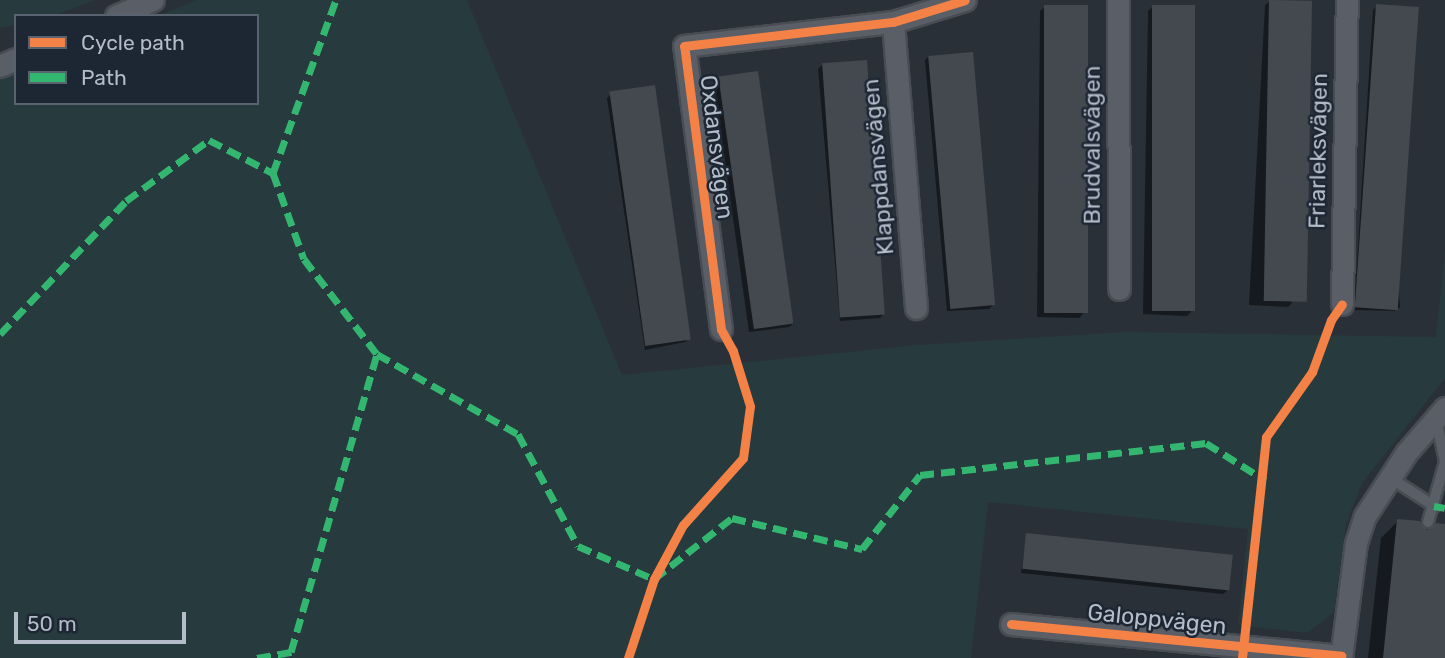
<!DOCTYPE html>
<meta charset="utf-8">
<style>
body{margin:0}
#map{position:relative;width:1445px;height:658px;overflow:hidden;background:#2a3038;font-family:Rubik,sans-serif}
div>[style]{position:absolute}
.green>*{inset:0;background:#273a3e}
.shadow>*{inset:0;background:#0007}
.building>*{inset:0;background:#444950;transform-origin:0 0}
.roads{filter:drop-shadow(2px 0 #484c53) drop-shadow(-2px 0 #484c53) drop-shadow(0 2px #484c53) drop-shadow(0 -2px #484c53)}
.service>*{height:10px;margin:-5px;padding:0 5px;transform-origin:5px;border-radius:5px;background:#5a5e66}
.minor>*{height:21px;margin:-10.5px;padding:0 10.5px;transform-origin:10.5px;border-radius:10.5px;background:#5a5e66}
.quiet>*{height:7px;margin-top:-3.5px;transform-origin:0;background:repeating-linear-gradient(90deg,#33b770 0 14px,transparent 0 21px)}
.cycleway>*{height:9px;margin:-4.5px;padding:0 4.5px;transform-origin:4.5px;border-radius:4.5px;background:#f48246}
span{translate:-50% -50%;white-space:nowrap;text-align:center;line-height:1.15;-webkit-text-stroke:5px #1d2633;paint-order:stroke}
.street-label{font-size:23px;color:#b4bcc9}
.legend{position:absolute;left:14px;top:14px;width:245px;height:91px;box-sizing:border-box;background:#1d2633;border:2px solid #59626f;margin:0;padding:9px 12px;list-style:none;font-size:21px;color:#b4bcc9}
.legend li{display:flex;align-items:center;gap:14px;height:35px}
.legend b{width:35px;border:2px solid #59626f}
.scale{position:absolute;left:14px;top:612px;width:172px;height:32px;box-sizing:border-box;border:4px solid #b4bcc9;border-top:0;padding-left:9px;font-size:21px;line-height:24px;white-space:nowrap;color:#b4bcc9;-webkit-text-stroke:5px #1d2633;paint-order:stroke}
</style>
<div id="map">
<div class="green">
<div style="clip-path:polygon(0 0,95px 0,53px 16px,16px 16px,16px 25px,0 28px)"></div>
<div style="clip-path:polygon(196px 0,467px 0,622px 375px,917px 345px,1124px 332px,1436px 337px,1445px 251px,1445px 378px,1362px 483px,1346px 524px,1334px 612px,1307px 633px,1238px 625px,1248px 529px,988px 502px,971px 658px,0 658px,0 79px,16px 72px,16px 103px,257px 103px,257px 16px,158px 16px)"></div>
</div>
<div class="shadow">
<div style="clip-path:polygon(1270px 1px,1292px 303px,1288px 307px,1249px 305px,1265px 5px)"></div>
<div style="clip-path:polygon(1153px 6px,1193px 7px,1195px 142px,1191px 312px,1187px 316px,1143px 314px,1148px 11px)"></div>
<div style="clip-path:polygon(1377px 6px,1400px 307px,1395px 311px,1354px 310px,1373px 10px)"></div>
<div style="clip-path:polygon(1045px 7px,1083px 314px,1079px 318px,1037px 317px,1040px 11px)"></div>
<div style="clip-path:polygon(929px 56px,993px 305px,989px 309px,947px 311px,925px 60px)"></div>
<div style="clip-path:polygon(823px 64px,884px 313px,880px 318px,840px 321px,818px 69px)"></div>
<div style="clip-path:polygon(718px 79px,794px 323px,789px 327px,749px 332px,714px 83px)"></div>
<div style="clip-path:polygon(611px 94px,689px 338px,685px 342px,645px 350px,607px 98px)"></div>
<div style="clip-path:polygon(1398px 521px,1426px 532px,1445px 525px,1445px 658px,1368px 658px,1381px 538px)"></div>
<div style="clip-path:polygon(1027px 535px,1228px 590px,1223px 594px,1021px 573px)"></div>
</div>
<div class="building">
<div style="left:1269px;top:0;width:43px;height:301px;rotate:1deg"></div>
<div style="left:1376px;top:4px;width:43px;height:304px;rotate:4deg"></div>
<div style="left:1044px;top:5px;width:44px;height:308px"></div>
<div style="left:1152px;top:5px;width:43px;height:306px"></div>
<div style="left:973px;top:52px;width:254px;height:45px;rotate:85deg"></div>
<div style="left:867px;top:60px;width:255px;height:45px;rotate:86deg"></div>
<div style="left:758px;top:71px;width:255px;height:40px;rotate:82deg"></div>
<div style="left:655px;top:85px;width:257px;height:46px;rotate:82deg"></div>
<div style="clip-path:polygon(1397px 519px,1420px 521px,1427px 530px,1436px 523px,1445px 524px,1445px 658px,1383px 658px)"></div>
<div style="left:1026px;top:533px;width:208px;height:36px;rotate:6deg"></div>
</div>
<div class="roads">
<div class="service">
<div style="left:1436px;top:419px;width:43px;rotate:77.9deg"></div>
<div style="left:1389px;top:477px;width:54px;rotate:32.8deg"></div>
<div style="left:1428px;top:522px;width:62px;rotate:-74.2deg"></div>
</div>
<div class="minor">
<div style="left:1118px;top:0;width:289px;rotate:89.8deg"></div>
<div style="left:116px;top:16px;width:40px;rotate:-23.4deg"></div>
<div style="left:893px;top:22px;width:287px;rotate:85.4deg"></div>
<div style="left:0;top:66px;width:17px;rotate:-24deg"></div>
<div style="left:1342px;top:304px;width:304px;rotate:-89.1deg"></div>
<div style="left:721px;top:329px;width:285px;rotate:-97.4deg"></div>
<div style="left:684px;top:46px;width:210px;rotate:-6.6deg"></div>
<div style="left:893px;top:22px;width:75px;rotate:-17deg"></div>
<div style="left:1011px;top:624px;width:332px;rotate:5.5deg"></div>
<div style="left:1341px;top:658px;width:116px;rotate:-82.6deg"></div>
<div style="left:1356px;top:543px;width:28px;rotate:-72deg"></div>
<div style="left:1365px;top:516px;width:75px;rotate:-56.9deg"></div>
<div style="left:1406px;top:453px;width:60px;rotate:-49.1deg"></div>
</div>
</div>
<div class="quiet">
<div style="left:273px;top:173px;width:184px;rotate:-70deg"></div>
<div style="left:0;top:334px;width:183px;rotate:-46.5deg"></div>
<div style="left:126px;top:201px;width:103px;rotate:-36.3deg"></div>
<div style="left:209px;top:140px;width:72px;rotate:27.3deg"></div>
<div style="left:273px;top:173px;width:91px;rotate:70.2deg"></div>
<div style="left:304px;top:259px;width:120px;rotate:52.5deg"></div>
<div style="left:1434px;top:506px;width:11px;rotate:10deg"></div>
<div style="left:257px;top:658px;width:35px;rotate:-10deg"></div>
<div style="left:291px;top:652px;width:310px;rotate:-73.9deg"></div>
<div style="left:377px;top:354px;width:162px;rotate:29.6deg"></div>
<div style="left:518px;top:434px;width:127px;rotate:61.8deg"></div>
<div style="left:578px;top:546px;width:83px;rotate:23.5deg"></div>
<div style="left:654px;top:579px;width:99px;rotate:-38deg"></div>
<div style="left:732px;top:518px;width:134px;rotate:13.4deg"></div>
<div style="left:862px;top:549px;width:94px;rotate:-51.9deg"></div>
<div style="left:920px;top:475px;width:288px;rotate:-6.4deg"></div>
<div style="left:1206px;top:443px;width:70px;rotate:32.1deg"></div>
</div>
<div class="cycleway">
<div style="left:1011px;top:624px;width:332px;rotate:5.5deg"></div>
<div style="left:628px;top:658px;width:83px;rotate:-71.8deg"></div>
<div style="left:654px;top:579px;width:61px;rotate:-61.8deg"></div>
<div style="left:683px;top:525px;width:90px;rotate:-48.2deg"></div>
<div style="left:743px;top:458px;width:52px;rotate:-82.3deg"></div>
<div style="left:750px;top:406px;width:58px;rotate:-107.2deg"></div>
<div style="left:733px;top:351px;width:25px;rotate:-119deg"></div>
<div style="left:721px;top:329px;width:285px;rotate:-97.4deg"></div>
<div style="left:684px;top:46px;width:210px;rotate:-6.6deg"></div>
<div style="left:893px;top:22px;width:75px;rotate:-17deg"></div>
<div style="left:1242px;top:658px;width:222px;rotate:-83.8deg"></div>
<div style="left:1266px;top:437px;width:80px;rotate:-54.7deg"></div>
<div style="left:1312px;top:372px;width:55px;rotate:-69.9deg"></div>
<div style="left:1331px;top:320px;width:19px;rotate:-55deg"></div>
</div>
<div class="street-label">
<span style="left:1092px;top:145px;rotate:-90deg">Brudvalsvägen</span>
<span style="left:717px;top:147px;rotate:83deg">Oxdansvägen</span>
<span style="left:1318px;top:151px;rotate:-89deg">Friarleksvägen</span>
<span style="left:878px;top:167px;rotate:-95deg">Klappdansvägen</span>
<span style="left:1157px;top:619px;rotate:6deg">Galoppvägen</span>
</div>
<ul class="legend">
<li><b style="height:9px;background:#f48246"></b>Cycle path</li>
<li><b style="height:9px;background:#33b770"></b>Path</li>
</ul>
<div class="scale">50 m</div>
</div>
